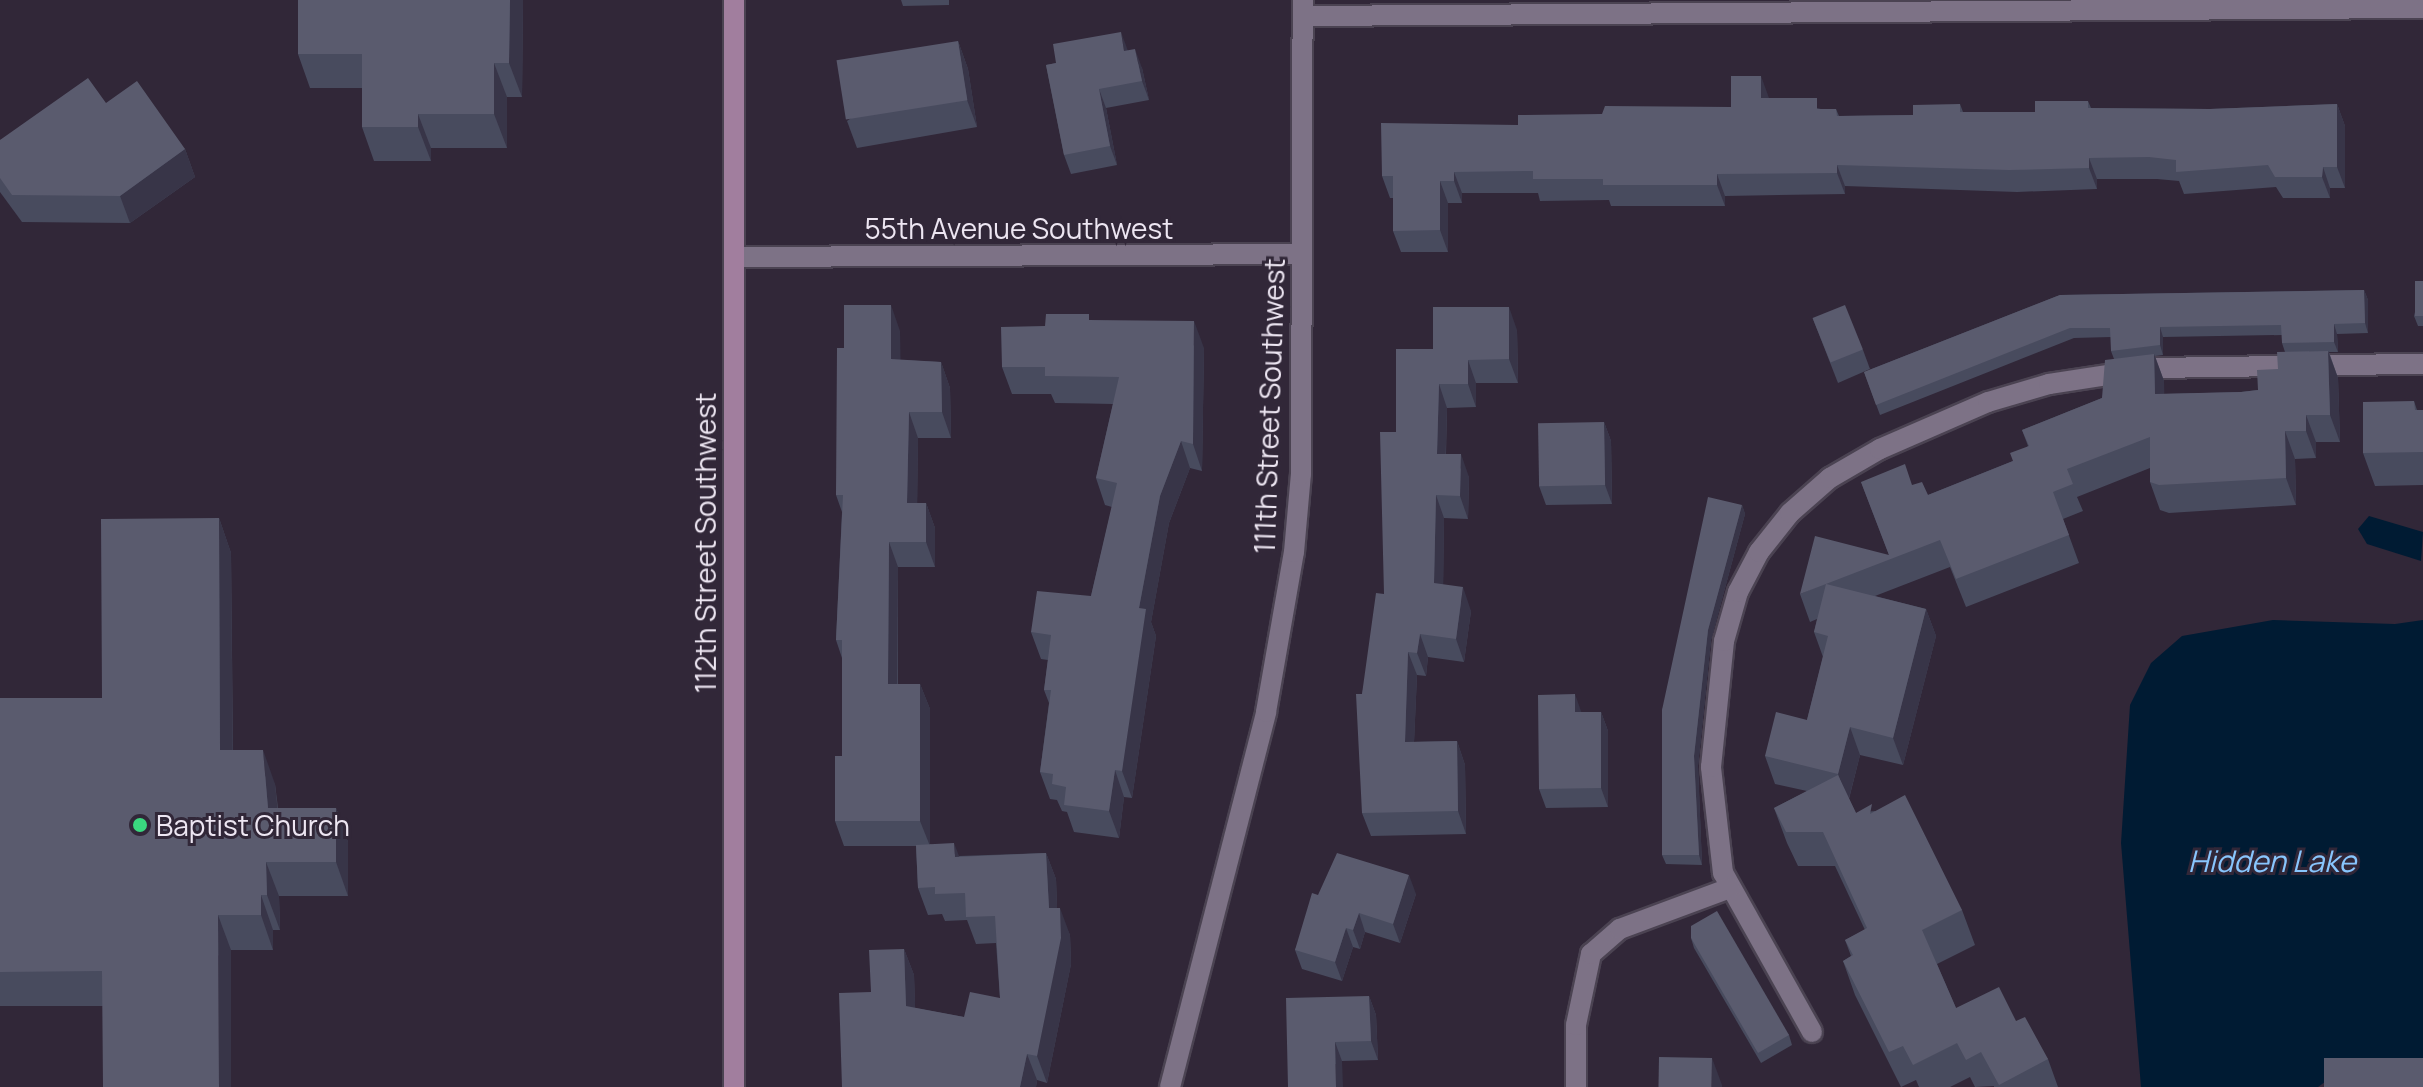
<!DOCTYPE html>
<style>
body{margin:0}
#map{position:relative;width:2423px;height:1087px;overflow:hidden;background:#312738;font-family:Manrope,sans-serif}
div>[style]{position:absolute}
.water>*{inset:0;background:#001b33}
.roads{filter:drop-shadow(2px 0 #4b4352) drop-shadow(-2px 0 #4b4352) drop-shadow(0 2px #4b4352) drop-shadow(0 -2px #4b4352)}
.street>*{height:20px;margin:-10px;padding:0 10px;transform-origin:10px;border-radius:10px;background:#7d7286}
.secondary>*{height:20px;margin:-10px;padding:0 10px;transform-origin:10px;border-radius:10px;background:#a17e9e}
.wall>*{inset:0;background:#484b5e}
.shaded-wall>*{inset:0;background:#383548}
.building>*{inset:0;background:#5a5b6e;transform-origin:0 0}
.dots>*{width:22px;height:22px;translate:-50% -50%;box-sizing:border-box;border:4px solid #312738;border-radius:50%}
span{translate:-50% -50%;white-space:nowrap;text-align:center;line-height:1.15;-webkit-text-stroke:6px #312738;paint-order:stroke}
.street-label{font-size:28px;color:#ede6f2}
.poi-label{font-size:28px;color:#ede6f2}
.left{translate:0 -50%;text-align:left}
.water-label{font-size:30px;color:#88c5fd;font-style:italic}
</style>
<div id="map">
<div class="water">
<div style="clip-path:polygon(2369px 516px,2423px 532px,2421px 561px,2367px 544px,2358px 529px)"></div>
<div style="clip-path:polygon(2273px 620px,2395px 624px,2423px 620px,2423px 1060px,2329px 1079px,2318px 1087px,2141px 1087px,2121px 843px,2130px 705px,2151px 663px,2182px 636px)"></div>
</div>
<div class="roads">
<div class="street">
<div style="left:1303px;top:16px;width:1120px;rotate:-0.41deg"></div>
<div style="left:736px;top:257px;width:566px;rotate:-0.3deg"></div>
<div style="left:1812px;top:1032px;width:182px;rotate:-119.2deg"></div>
<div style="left:1723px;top:873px;width:107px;rotate:-96.5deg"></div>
<div style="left:1711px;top:767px;width:127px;rotate:-84.1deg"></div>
<div style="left:1724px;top:641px;width:51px;rotate:-74.1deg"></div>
<div style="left:1738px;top:592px;width:45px;rotate:-62.3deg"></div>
<div style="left:1759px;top:552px;width:50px;rotate:-51.5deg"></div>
<div style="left:1790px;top:513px;width:53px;rotate:-41.2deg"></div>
<div style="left:1830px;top:478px;width:58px;rotate:-30.1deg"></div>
<div style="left:1880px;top:449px;width:118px;rotate:-23.5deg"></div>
<div style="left:1988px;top:402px;width:64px;rotate:-16.4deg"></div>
<div style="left:2049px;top:384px;width:106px;rotate:-8.7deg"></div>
<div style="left:2154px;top:368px;width:269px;rotate:-0.9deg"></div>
<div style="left:1170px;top:1087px;width:387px;rotate:-75.6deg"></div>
<div style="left:1266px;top:712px;width:162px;rotate:-80.1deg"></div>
<div style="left:1294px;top:552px;width:78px;rotate:-84.9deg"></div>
<div style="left:1301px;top:474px;width:474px;rotate:-89.8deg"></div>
<div style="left:1576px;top:1087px;width:62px;rotate:-90deg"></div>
<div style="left:1576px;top:1025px;width:73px;rotate:-78.1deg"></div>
<div style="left:1591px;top:954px;width:38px;rotate:-41deg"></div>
<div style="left:1620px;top:929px;width:117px;rotate:-20.4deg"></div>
</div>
<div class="secondary">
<div style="left:734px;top:0;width:1087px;rotate:90deg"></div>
</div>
</div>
<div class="wall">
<div style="clip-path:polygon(298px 0,523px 0,522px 97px,507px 97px,507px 148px,431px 148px,431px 161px,374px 161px,362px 127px,362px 88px,310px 88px,298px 54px)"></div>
<div style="clip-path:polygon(901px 0,949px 0,949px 5px,903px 6px)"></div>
<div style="clip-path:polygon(958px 41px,968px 69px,977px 127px,857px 148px,847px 121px)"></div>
<div style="clip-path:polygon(1127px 50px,1142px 68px,1149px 100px,1106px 108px,1117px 165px,1071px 174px,1064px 155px,1046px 65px)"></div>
<div style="clip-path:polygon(1769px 98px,1821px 109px,1836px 109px,1839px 116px,1913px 115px,1960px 104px,1963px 112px,2035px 112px,2088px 101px,2091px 108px,2210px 109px,2337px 104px,2345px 126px,2345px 188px,2330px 188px,2330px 198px,2283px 198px,2276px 187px,2184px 194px,2179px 181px,2157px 179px,2097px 179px,2097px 189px,2017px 192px,1845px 186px,1845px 194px,1725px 196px,1725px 206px,1611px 206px,1609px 200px,1540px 201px,1538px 193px,1462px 193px,1462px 203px,1448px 203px,1448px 252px,1401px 252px,1393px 231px,1393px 198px,1390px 198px,1382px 176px,1518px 125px,1602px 114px,1731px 107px)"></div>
<div style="clip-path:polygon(106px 103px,185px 149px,195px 177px,130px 223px,22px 222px,0 192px,0 140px)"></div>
<div style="clip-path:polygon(2423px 281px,2423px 326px,2418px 326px,2414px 316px)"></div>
<div style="clip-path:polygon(evenodd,2364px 290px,2368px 300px,2368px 333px,2337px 334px,2338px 352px,2329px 352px,2338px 378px,2340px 442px,2316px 442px,2316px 458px,2295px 459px,2296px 505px,2169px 513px,2160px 510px,2150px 482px,2150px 468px,2077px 497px,2083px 511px,2063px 519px,2079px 563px,1966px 607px,1950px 567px,1875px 596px,1926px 609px,1936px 636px,1903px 765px,1860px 755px,1849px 799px,1856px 813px,1875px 811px,1962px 910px,1975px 945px,1937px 964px,1956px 1008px,2016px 1021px,2048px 1059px,2058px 1087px,1994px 1087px,1994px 1086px,1975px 1087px,1970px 1077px,1950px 1087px,1919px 1087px,1916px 1080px,1901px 1087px,1855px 995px,1843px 961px,1851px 956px,1845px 940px,1865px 930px,1835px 866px,1798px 866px,1787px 843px,1774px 808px,1807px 791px,1775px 784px,1765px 756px,1807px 720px,1823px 657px,1814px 632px,1817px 619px,1810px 622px,1800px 594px,1889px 555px,1861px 482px,1912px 485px,1928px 495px,2013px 461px,2028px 446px,2022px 430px,2102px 398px,2114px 359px,2111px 351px,2111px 337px,2074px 338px,1880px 415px,1864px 372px,2060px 295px,2364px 290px,2282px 335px,2282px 343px,2285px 352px,2278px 369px,2258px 390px,2241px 392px,2164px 394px,2164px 381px,2155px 356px,2163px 355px,2163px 337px,2282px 335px)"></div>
<div style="clip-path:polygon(1813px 319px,1863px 350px,1870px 369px,1838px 383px)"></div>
<div style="clip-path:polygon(1091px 320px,1204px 348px,1202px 471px,1190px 468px,1169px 523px,1151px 622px,1156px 636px,1132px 798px,1124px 797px,1119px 838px,1074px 832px,1067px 812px,1062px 811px,1057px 800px,1050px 799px,1040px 772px,1049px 703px,1044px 690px,1048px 660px,1041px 659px,1031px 632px,1091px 596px,1112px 507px,1105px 505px,1096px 478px,1113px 404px,1055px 403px,1051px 394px,1012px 394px,1002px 367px,1045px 326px)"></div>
<div style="clip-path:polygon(1517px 330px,1518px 383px,1476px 383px,1476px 407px,1447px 408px,1446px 454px,1469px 477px,1468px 519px,1444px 518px,1443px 585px,1471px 611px,1464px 662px,1428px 657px,1426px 676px,1417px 675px,1414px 742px,1457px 741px,1465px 765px,1466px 834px,1371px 836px,1362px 813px,1362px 694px,1384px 594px,1396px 432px,1433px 349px)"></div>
<div style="clip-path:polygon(900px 331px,900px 360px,941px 362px,950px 388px,951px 438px,918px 438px,917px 503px,926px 503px,935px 528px,935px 567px,898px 567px,898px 684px,920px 684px,930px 709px,930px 844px,959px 856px,1046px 853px,1056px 879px,1057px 908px,1070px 935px,1071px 964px,1047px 1083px,1037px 1080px,1036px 1087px,842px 1087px,871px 992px,904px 949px,914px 975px,915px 1008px,964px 1017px,1000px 998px,996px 943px,976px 944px,967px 920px,945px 921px,942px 914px,928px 915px,918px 888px,916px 846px,844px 846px,835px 821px,842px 756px,842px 658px,836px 640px,842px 512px,836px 495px,844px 348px)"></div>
<div style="clip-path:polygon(2414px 401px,2417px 410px,2423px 410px,2423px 485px,2375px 486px,2363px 453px)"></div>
<div style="clip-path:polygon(1604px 422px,1611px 441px,1612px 504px,1546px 505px,1539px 486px)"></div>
<div style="clip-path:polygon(1742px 505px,1745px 514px,1711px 640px,1698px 766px,1702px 865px,1666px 864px,1662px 855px,1662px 710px)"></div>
<div style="clip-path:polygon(219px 518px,231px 553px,233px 750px,275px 784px,278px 808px,336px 808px,348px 842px,348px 896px,279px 896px,280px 930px,273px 930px,273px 950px,231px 950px,103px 1006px,0 1006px,0 698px,102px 698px)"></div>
<div style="clip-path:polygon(1581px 712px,1601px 712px,1608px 731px,1608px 807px,1546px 808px,1539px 789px)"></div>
<div style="clip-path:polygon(1416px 894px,1400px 943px,1365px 932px,1360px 949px,1353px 947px,1342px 981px,1302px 969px,1295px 950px,1318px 895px)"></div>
<div style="clip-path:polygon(1691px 938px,1789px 1035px,1792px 1045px,1761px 1063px,1694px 948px)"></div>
<div style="clip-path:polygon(1369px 996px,1376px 1015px,1378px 1060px,1342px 1061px,1288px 1087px)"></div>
</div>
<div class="shaded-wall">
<div style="clip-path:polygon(510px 0,523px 0,522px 97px,509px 63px)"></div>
<div style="clip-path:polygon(1121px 32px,1128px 51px,1124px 51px)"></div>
<div style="clip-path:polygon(958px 41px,968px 69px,977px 127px,967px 100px)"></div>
<div style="clip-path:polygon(1135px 49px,1142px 68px,1149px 100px,1142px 81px)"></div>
<div style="clip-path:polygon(494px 63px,507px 97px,507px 148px,494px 114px)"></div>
<div style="clip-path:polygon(1761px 76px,1769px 98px,1761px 98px)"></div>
<div style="clip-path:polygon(1099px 89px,1106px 108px,1117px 165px,1110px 146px)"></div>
<div style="clip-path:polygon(2337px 104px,2345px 126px,2345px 188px,2337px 167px)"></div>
<div style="clip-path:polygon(418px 114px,431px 148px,431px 161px,418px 127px)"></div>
<div style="clip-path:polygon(185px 149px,195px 177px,130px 223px,120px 196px)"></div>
<div style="clip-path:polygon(2089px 158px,2097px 179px,2097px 189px,2089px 168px)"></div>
<div style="clip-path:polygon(1837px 165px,1845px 186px,1845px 194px,1837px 173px)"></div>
<div style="clip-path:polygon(2323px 167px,2330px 188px,2330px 198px,2322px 177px)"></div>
<div style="clip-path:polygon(1454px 172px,1462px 193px,1462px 203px,1454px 181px)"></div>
<div style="clip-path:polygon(1717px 174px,1725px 196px,1725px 206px,1717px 185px)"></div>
<div style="clip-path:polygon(1440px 181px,1448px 203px,1448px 252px,1440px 230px)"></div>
<div style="clip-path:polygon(2364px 290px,2368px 300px,2368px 333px,2365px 323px)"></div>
<div style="clip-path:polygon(891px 305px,900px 331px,901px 385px,891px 359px)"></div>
<div style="clip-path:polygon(1509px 307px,1517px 330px,1518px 383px,1509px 359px)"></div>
<div style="clip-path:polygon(1194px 321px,1204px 348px,1202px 471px,1193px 444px)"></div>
<div style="clip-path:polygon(2334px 324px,2337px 334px,2338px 352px,2334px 342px)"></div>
<div style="clip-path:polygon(2160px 327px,2163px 337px,2163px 355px,2160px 345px)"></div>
<div style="clip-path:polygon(2328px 351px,2338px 378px,2340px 442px,2330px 415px)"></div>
<div style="clip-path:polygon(2154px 354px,2164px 381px,2165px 421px,2155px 394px)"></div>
<div style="clip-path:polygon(1468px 360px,1476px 383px,1476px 407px,1468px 384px)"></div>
<div style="clip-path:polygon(941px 362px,950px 388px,951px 438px,942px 412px)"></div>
<div style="clip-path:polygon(1439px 384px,1447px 408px,1445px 477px,1437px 454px)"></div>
<div style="clip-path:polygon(909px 412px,918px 438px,917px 528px,907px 503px)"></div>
<div style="clip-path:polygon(2306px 415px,2316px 442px,2316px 458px,2306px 431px)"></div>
<div style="clip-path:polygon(1604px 422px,1611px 441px,1612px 504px,1605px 485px)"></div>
<div style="clip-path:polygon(2285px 431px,2295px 459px,2296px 505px,2286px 478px)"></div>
<div style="clip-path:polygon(1181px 441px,1190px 468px,1169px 523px,1151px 622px,1156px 636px,1132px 798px,1122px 771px,1139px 608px,1160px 496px)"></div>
<div style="clip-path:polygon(1461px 454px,1469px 477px,1468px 519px,1460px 496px)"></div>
<div style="clip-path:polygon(1436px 495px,1444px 518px,1443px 607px,1434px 583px)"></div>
<div style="clip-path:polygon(926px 503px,935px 528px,935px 567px,926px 542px)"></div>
<div style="clip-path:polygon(1742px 505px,1745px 514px,1711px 640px,1698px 766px,1702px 865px,1699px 855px,1694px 756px,1708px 630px)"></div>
<div style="clip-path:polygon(219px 518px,231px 553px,233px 785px,220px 750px)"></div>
<div style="clip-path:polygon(889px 542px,898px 567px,897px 710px,888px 684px)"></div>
<div style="clip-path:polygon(1463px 587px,1471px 611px,1464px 662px,1456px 639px)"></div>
<div style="clip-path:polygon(1926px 609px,1936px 636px,1903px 765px,1893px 738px)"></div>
<div style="clip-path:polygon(1420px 634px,1428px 657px,1426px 676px,1417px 653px)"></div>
<div style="clip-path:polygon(1408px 652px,1417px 675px,1413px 766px,1405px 742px)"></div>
<div style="clip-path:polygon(920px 684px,930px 709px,930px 846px,920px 821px)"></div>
<div style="clip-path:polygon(1575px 694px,1582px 714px,1575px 712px)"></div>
<div style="clip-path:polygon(1601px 712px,1608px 731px,1608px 807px,1601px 788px)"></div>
<div style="clip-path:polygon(1850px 727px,1860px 755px,1848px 802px,1838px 774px)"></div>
<div style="clip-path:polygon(1457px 741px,1465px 765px,1466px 834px,1458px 811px)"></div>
<div style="clip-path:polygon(263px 750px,275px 784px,281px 843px,268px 808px)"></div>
<div style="clip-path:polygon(1115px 770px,1124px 797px,1119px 838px,1109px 811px)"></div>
<div style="clip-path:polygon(336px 808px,348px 842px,348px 896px,336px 862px)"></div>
<div style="clip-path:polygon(954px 843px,964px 869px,955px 857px)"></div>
<div style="clip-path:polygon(1046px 853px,1056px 879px,1058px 935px,1049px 908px)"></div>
<div style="clip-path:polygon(266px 862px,279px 896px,280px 930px,267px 895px)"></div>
<div style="clip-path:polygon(1409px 875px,1416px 894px,1400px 943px,1393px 924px)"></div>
<div style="clip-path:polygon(261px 895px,273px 930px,273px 950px,261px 915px)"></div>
<div style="clip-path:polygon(1060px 908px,1070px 935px,1071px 964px,1047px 1083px,1037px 1056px)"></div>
<div style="clip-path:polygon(1359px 913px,1365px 932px,1360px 949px,1353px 930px)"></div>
<div style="clip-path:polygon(218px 915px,231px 950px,231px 1087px,219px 1087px)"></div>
<div style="clip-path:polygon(1346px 928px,1353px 947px,1342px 981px,1335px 962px)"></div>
<div style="clip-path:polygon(904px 949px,914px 975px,916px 1033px,906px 1006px)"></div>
<div style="clip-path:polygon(1369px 996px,1376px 1015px,1378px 1060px,1371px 1041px)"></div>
<div style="clip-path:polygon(1335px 1042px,1342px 1061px,1343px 1087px,1336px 1087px)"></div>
<div style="clip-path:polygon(1027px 1054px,1037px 1080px,1036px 1087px,1020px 1087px)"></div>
<div style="clip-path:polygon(1712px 1058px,1722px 1085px,1722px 1087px,1712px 1087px)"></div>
</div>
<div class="building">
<div style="clip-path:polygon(298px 0,510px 0,509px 63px,494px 63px,494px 114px,418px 114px,418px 127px,362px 127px,362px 54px,298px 54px)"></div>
<div style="clip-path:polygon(1121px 32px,1124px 51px,1135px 49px,1142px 81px,1099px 89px,1110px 146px,1064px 155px,1046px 65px,1056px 63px,1053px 44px)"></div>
<div style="left:958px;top:41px;width:60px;height:123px;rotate:81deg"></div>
<div style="clip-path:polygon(1731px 76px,1761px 76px,1761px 98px,1817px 98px,1817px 109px,1836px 109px,1837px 116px,1913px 115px,1913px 105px,1960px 104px,1960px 112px,2035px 112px,2035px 101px,2088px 101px,2088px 108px,2210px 109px,2337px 104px,2337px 167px,2323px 167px,2322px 177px,2275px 177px,2268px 165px,2176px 172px,2176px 160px,2149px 157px,2089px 158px,2089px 168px,2009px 170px,1837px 165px,1837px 173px,1717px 174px,1717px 185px,1603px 185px,1603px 179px,1533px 179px,1533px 171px,1454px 172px,1454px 181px,1440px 181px,1440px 230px,1393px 231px,1393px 176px,1382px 176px,1381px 123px,1518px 125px,1518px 115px,1602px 114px,1605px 106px,1731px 107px)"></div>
<div style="clip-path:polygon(88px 78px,106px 103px,137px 81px,185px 149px,120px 196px,12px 195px,0 178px,0 140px)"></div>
<div style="left:2415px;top:281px;width:8px;height:35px"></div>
<div style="clip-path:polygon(2364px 290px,2365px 323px,2334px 324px,2334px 342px,2282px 343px,2281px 325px,2160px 327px,2160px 345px,2111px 351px,2110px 328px,2070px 328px,1876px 405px,1864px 372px,2060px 295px)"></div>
<div style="clip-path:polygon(844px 305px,891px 305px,891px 359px,941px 362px,942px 412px,909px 412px,907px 503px,926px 503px,926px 542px,889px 542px,888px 684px,920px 684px,920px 821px,835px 821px,835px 756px,842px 756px,842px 640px,836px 640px,843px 495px,836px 495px,837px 348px,844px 348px)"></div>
<div style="left:1845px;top:305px;width:48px;height:35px;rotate:68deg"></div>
<div style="clip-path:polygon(1433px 307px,1509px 307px,1509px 359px,1468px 360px,1468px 384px,1439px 384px,1437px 454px,1461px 454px,1460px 496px,1436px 495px,1434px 583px,1463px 587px,1456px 639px,1420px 634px,1417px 653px,1408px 652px,1405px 742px,1457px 741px,1458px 811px,1362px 813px,1356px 694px,1362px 694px,1376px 593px,1384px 594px,1380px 432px,1396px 432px,1396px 349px,1433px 349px)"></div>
<div style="clip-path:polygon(1046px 314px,1089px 314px,1089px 320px,1194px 321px,1193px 444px,1181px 441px,1160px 496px,1139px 608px,1146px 609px,1122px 771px,1115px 770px,1109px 811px,1064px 805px,1066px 787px,1052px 784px,1053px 774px,1040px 772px,1051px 690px,1044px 690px,1051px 635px,1031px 632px,1037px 591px,1091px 596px,1117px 483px,1096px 478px,1119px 377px,1045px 376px,1045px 367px,1002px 367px,1001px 327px,1045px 326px)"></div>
<div style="clip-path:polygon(2328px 351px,2330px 415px,2306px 415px,2306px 431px,2285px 431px,2286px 478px,2159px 485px,2150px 482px,2150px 437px,2067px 469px,2073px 484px,2053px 492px,2069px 535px,1956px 579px,1940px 540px,1800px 594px,1815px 536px,1889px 555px,1861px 482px,1905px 464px,1912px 485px,1922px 482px,1928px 495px,2013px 461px,2010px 453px,2029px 446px,2022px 430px,2102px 398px,2105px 360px,2154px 354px,2155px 394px,2241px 392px,2258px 390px,2257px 370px,2278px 369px,2277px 352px)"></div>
<div style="clip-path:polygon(2414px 401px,2415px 410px,2423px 410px,2423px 452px,2363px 453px,2363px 402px)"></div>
<div style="left:1604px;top:422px;width:63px;height:66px;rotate:89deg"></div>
<div style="clip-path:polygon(1708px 497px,1742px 505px,1708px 630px,1694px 756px,1699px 855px,1662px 855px,1662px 710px)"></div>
<div style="clip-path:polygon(219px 518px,220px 750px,263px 750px,268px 808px,336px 808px,336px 862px,266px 862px,267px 895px,261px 895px,261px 915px,218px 915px,219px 1087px,103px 1087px,102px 971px,0 972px,0 698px,102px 698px,101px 519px)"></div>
<div style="clip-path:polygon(1826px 584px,1926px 609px,1893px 738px,1850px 727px,1838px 774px,1765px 756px,1776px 712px,1807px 720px,1828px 636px,1814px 632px)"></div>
<div style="clip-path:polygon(1575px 694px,1575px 712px,1601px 712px,1601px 788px,1539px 789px,1538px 695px)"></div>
<div style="clip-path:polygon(1838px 775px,1856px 813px,1872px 804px,1870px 814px,1905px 795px,1962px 910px,1922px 930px,1956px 1008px,1999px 987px,2016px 1021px,2025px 1017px,2048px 1059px,1999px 1085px,1981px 1052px,1966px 1060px,1957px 1043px,1913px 1065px,1903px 1046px,1889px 1052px,1843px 961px,1853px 955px,1845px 940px,1867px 928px,1823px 832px,1786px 832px,1774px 808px)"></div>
<div style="clip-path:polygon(954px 843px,955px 857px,1046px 853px,1049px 908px,1060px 908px,1061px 938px,1037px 1056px,1027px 1054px,1020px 1087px,842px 1087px,839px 993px,871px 992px,869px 950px,904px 949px,906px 1006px,964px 1017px,970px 992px,1000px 998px,995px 916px,966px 917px,965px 893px,935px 894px,935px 887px,918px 888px,916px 845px)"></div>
<div style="clip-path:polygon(1337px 853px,1409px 875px,1393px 924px,1359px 913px,1353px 930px,1346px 928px,1335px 962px,1295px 950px,1312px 893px,1318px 895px)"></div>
<div style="clip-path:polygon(1717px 911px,1789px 1035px,1758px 1053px,1691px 938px,1691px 926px)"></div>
<div style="clip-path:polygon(1369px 996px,1371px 1041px,1335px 1042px,1336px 1087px,1288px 1087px,1286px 998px)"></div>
<div style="left:1659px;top:1057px;width:53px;height:30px;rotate:1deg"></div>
<div style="left:2423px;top:1058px;width:29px;height:99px;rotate:90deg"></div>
</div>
<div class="dots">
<div style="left:140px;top:825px;background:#3ad77f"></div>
</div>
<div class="street-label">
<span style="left:1019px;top:228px">55th Avenue Southwest</span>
<span style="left:1269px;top:406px;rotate:-88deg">111th Street Southwest</span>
<span style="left:705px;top:543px;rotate:-90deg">112th Street Southwest</span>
</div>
<div class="poi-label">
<span class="left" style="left:156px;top:825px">Baptist Church</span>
</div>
<div class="water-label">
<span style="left:2272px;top:861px">Hidden Lake</span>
</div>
</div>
